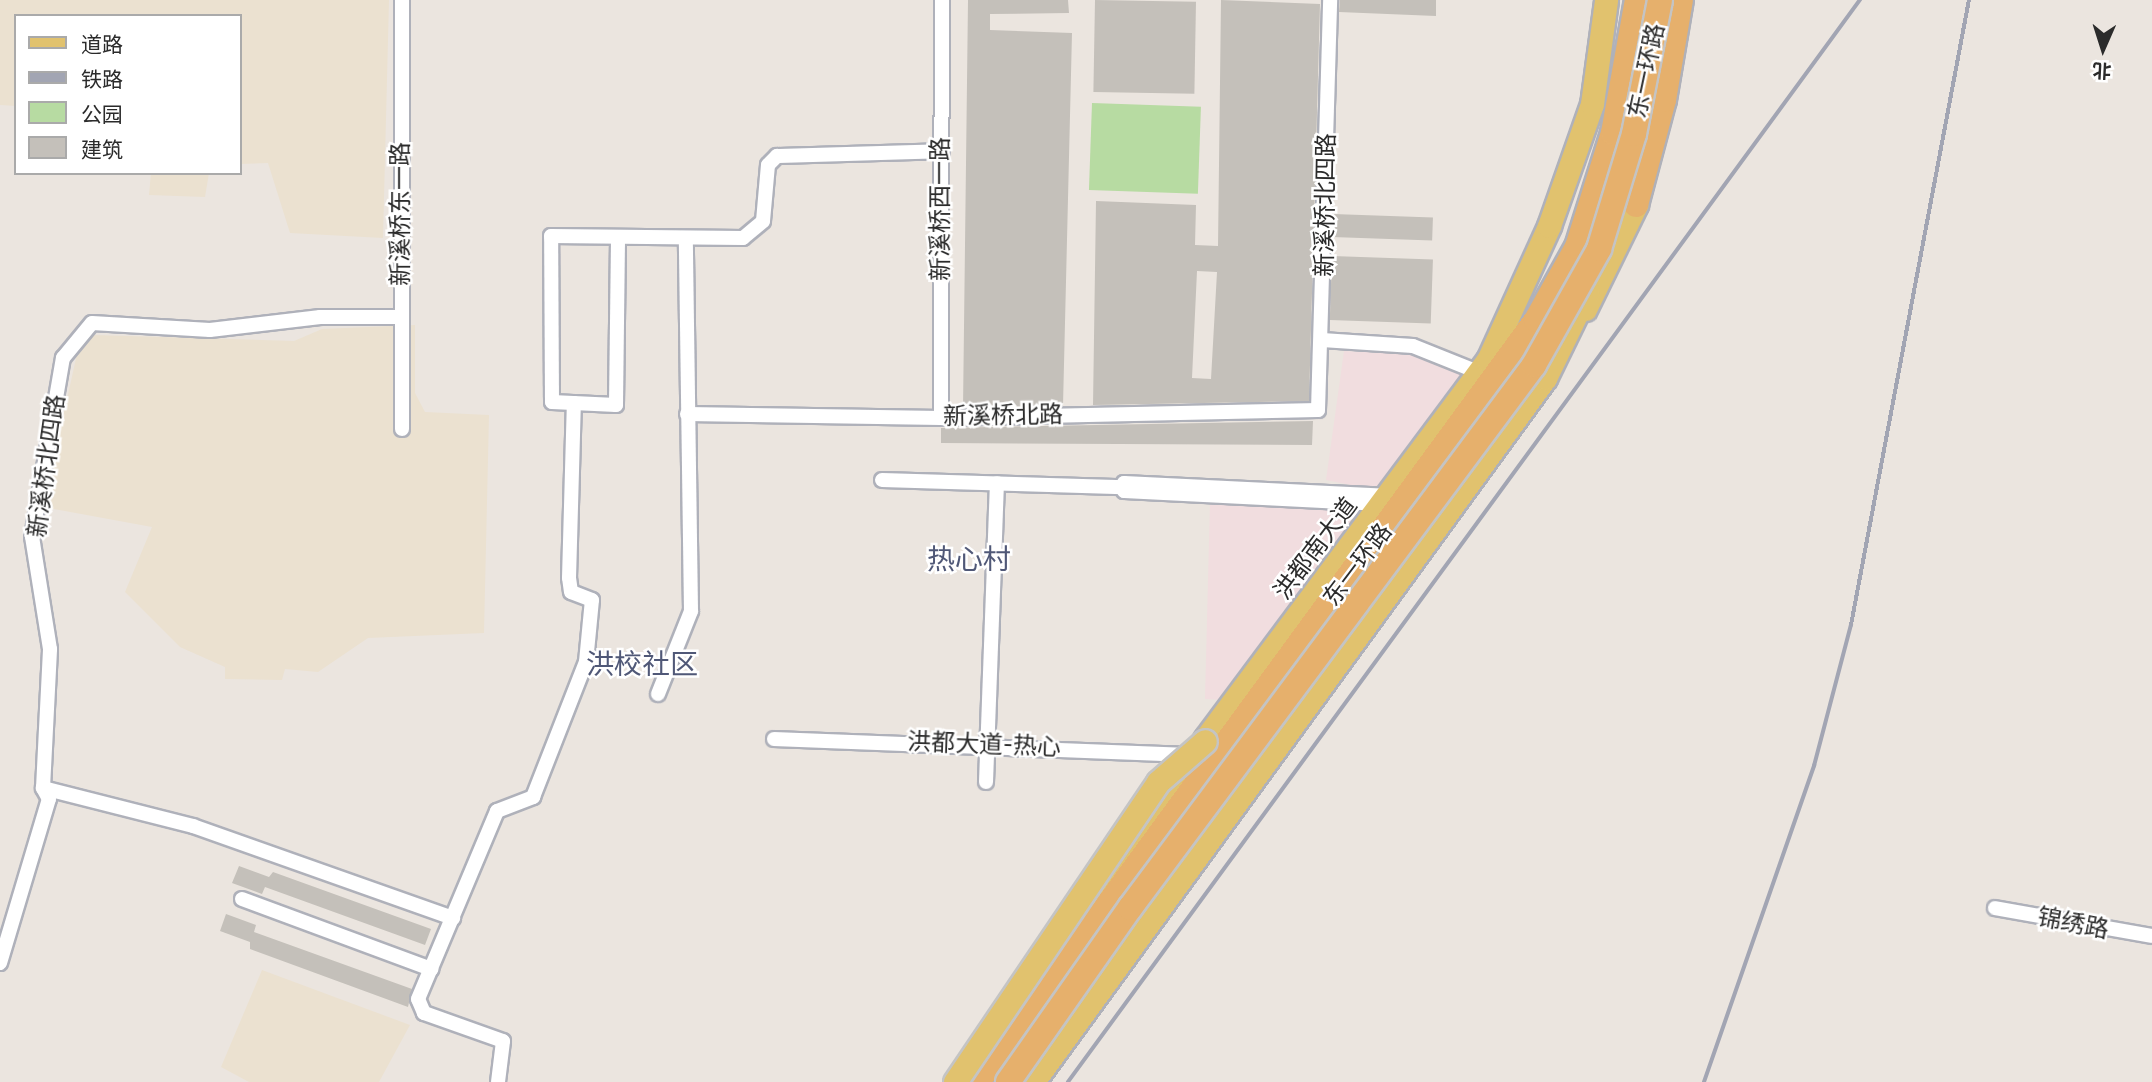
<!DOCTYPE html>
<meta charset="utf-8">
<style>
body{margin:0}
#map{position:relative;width:2152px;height:1082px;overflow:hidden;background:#ebe5df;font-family:"Fira Sans","Noto Sans SC",sans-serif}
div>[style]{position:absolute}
.education>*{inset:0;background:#ebe1d0}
.medical>*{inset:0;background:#f1dddf}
.green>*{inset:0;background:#b7dba2;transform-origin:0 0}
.building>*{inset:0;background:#c4c0ba;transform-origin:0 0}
.roads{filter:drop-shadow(2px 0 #afb1ba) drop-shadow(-2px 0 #afb1ba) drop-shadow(0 2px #afb1ba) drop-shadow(0 -2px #afb1ba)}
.minor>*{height:14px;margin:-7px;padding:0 7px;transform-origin:7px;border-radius:7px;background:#fff}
.primary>*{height:23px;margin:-11.5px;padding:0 11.5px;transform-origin:11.5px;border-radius:11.5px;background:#e1c26e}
.trunk>*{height:24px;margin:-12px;padding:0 12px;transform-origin:12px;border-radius:12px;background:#e6b06c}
.rail>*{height:3.5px;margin:-1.75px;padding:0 1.75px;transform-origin:1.75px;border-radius:1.75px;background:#a2a5b3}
.bridges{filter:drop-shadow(2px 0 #c4c4c4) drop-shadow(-2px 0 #c4c4c4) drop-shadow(0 2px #c4c4c4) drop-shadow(0 -2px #c4c4c4)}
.primary-bridge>*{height:23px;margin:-11.5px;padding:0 11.5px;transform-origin:11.5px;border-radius:11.5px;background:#e1c26e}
.trunk-bridge>*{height:24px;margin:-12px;padding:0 12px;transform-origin:12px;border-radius:12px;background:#e6b06c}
span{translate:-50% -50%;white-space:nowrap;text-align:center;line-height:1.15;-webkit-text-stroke:5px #fff;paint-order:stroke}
.street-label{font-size:24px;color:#2b2b2b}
.quarter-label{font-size:28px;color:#505877}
.legend{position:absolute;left:14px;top:14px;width:228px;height:161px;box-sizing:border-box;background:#fff;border:2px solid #aaa;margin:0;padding:9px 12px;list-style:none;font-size:21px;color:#2b2b2b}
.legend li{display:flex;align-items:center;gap:14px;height:35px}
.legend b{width:35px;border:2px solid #aaa}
.north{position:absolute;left:2068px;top:14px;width:70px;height:70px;-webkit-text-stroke:5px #fff;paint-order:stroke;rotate:183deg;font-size:19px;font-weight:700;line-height:28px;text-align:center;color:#2b2b2b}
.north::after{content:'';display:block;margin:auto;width:24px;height:32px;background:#2b2b2b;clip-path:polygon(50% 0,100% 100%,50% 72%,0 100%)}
</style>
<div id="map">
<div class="education">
<div style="clip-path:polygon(0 0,389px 0,383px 238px,290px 233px,268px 163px,240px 164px,240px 16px,16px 16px,16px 106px,0 105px)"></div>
<div style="clip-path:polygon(151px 173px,209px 173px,205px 197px,149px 195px)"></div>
<div style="clip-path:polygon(415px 325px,415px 393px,425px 412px,489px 415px,484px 633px,368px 638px,318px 672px,285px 669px,282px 680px,225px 679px,225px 667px,180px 647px,125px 592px,152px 527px,43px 507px,77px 354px,93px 335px,294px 341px,322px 329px)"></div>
<div style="clip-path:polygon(262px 970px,410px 1025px,379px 1082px,249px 1082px,221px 1067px)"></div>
</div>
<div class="medical">
<div style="clip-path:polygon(1344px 351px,1409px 354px,1465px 373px,1375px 490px,1326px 480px)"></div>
<div style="clip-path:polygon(1210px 502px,1368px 510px,1223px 700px,1205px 699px)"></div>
</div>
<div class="green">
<div style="left:1092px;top:103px;width:109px;height:87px;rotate:2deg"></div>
</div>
<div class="building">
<div style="clip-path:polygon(968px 0,1068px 0,1069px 13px,990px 14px,990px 30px,1072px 33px,1063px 406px,963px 408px)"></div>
<div style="left:1095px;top:0;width:101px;height:92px;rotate:1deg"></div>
<div style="clip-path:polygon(evenodd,1221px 0,1320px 4px,1309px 401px,1093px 405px,1096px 201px,1196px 205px,1195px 245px,1218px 246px,1221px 0,1197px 271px,1217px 272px,1211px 379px,1192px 378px,1197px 271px)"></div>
<div style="clip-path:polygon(1340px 0,1436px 0,1436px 16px,1339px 12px)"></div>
<div style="left:1333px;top:214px;width:100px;height:23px;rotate:2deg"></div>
<div style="left:1332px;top:256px;width:101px;height:64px;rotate:2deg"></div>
<div style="clip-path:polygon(1313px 421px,1312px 445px,941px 443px,941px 428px)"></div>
<div style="clip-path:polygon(239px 866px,269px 877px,273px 872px,431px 929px,425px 945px,265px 887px,262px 894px,232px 883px)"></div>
<div style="clip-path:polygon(226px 914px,256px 925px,254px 932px,412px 989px,408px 1007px,250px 949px,250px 942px,220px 931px)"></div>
</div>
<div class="roads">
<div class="minor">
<div style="left:618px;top:240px;width:165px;rotate:90.7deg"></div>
<div style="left:616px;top:405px;width:64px;rotate:-177.3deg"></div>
<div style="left:552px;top:402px;width:166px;rotate:-90.3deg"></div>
<div style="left:551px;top:236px;width:192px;rotate:0.6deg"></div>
<div style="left:743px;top:238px;width:26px;rotate:-40deg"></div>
<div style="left:763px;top:221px;width:56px;rotate:-84.9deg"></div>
<div style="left:768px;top:165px;width:13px;rotate:-45deg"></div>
<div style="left:777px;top:156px;width:165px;rotate:-1.7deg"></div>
<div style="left:1322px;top:340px;width:91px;rotate:3.8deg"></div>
<div style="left:1413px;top:346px;width:72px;rotate:21.9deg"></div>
<div style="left:687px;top:414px;width:254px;rotate:0.9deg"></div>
<div style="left:941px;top:418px;width:377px;rotate:-1.2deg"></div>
<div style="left:1318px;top:410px;width:410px;rotate:-88.3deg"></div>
<div style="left:941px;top:418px;width:418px;rotate:-89.9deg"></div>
<div style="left:402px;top:429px;width:429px;rotate:-90deg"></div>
<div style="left:882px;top:480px;width:242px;rotate:1.7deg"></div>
<div style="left:1382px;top:504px;width:258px;rotate:-177.1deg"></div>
<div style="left:1124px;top:491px;width:8px;rotate:-90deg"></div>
<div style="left:1124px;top:483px;width:264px;rotate:2.8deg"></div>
<div style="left:658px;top:694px;width:89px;rotate:-68.3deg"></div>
<div style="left:691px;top:611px;width:370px;rotate:-90.8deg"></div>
<div style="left:774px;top:739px;width:415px;rotate:2.2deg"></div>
<div style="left:986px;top:782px;width:299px;rotate:-87.9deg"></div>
<div style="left:43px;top:788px;width:155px;rotate:14.2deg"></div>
<div style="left:193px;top:826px;width:276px;rotate:19.5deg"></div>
<div style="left:242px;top:899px;width:202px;rotate:20.3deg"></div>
<div style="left:1995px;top:908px;width:159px;rotate:10.1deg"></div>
<div style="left:0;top:963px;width:171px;rotate:-73.4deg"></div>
<div style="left:49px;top:799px;width:13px;rotate:-119deg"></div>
<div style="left:43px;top:788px;width:139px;rotate:-87.1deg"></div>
<div style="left:50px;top:649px;width:113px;rotate:-99.1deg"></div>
<div style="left:32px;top:537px;width:182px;rotate:-80.2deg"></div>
<div style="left:63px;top:358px;width:45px;rotate:-50.4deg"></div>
<div style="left:92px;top:323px;width:118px;rotate:3.4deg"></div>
<div style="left:210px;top:330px;width:111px;rotate:-6.7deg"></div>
<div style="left:320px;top:317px;width:80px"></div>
<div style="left:498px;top:1082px;width:41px;rotate:-83deg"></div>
<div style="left:503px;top:1041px;width:84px;rotate:-160.5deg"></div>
<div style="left:424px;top:1013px;width:15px;rotate:-113deg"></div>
<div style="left:418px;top:999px;width:204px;rotate:-67.2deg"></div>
<div style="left:497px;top:811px;width:39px;rotate:-21deg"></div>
<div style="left:533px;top:797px;width:145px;rotate:-68.6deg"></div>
<div style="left:586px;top:662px;width:62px;rotate:-84.5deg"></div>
<div style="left:592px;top:600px;width:22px;rotate:-159deg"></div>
<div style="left:571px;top:592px;width:14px;rotate:-98deg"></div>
<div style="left:569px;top:578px;width:175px;rotate:-88.4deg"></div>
</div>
<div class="primary">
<div style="left:1585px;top:309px;width:116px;rotate:-63.9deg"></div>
<div style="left:1043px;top:971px;width:284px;rotate:-55deg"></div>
<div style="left:1206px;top:738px;width:472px;rotate:-53.3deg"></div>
<div style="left:1488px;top:360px;width:147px;rotate:-65.5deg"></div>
<div style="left:1549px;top:226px;width:129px;rotate:-70.6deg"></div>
<div style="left:1592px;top:104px;width:105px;rotate:-82.3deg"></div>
<div style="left:1033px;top:1082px;width:870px;rotate:-53.97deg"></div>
<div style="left:1545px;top:378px;width:96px;rotate:-64deg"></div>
</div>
<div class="trunk">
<div style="left:1636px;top:205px;width:109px;rotate:-75.1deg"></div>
<div style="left:1664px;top:100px;width:101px;rotate:-80.4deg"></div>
<div style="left:978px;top:1082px;width:944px;rotate:-53.79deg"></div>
<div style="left:1536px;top:320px;width:84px;rotate:-60.7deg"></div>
<div style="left:1577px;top:247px;width:120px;rotate:-72.5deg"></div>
<div style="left:1613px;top:133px;width:135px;rotate:-79.8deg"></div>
</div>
</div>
<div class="rail">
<div style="left:1068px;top:1082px;width:1341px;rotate:-53.8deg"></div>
<div style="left:1704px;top:1082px;width:335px;rotate:-70.8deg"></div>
<div style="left:1814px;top:766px;width:146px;rotate:-75.3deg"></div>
<div style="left:1851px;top:625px;width:636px;rotate:-79.31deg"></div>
</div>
<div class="bridges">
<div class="primary-bridge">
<div style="left:955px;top:1082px;width:362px;rotate:-55.9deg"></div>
<div style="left:1158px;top:782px;width:62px;rotate:-41.1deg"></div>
</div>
<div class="trunk-bridge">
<div style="left:1008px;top:1082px;width:213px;rotate:-55deg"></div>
<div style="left:1130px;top:908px;width:677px;rotate:-53.35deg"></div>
<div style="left:1534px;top:365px;width:133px;rotate:-60.7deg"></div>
<div style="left:1599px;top:249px;width:120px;rotate:-73.1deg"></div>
<div style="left:1634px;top:134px;width:136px;rotate:-79deg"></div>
</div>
</div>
<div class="street-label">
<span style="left:1647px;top:71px;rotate:-78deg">东一环路</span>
<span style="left:1326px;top:205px;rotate:-89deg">新溪桥北四路</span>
<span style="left:941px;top:209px;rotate:-90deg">新溪桥西一路</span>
<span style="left:401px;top:214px;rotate:-90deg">新溪桥东一路</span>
<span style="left:1003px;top:416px;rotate:-1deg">新溪桥北路</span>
<span style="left:47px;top:466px;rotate:-82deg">新溪桥北四路</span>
<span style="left:1316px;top:549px;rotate:-53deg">洪都南大道</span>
<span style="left:1358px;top:565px;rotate:-53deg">东一环路</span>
<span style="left:984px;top:745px;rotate:2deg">洪都大道-热心</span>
<span style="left:2073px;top:924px;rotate:11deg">锦绣路</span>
</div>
<div class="quarter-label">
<span style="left:969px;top:560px">热心村</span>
<span style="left:642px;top:665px">洪校社区</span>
</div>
<ul class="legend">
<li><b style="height:9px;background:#e1c26e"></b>道路</li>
<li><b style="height:9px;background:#a2a5b3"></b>铁路</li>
<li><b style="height:19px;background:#b7dba2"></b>公园</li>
<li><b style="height:19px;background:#c4c0ba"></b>建筑</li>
</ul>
<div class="north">北</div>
</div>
